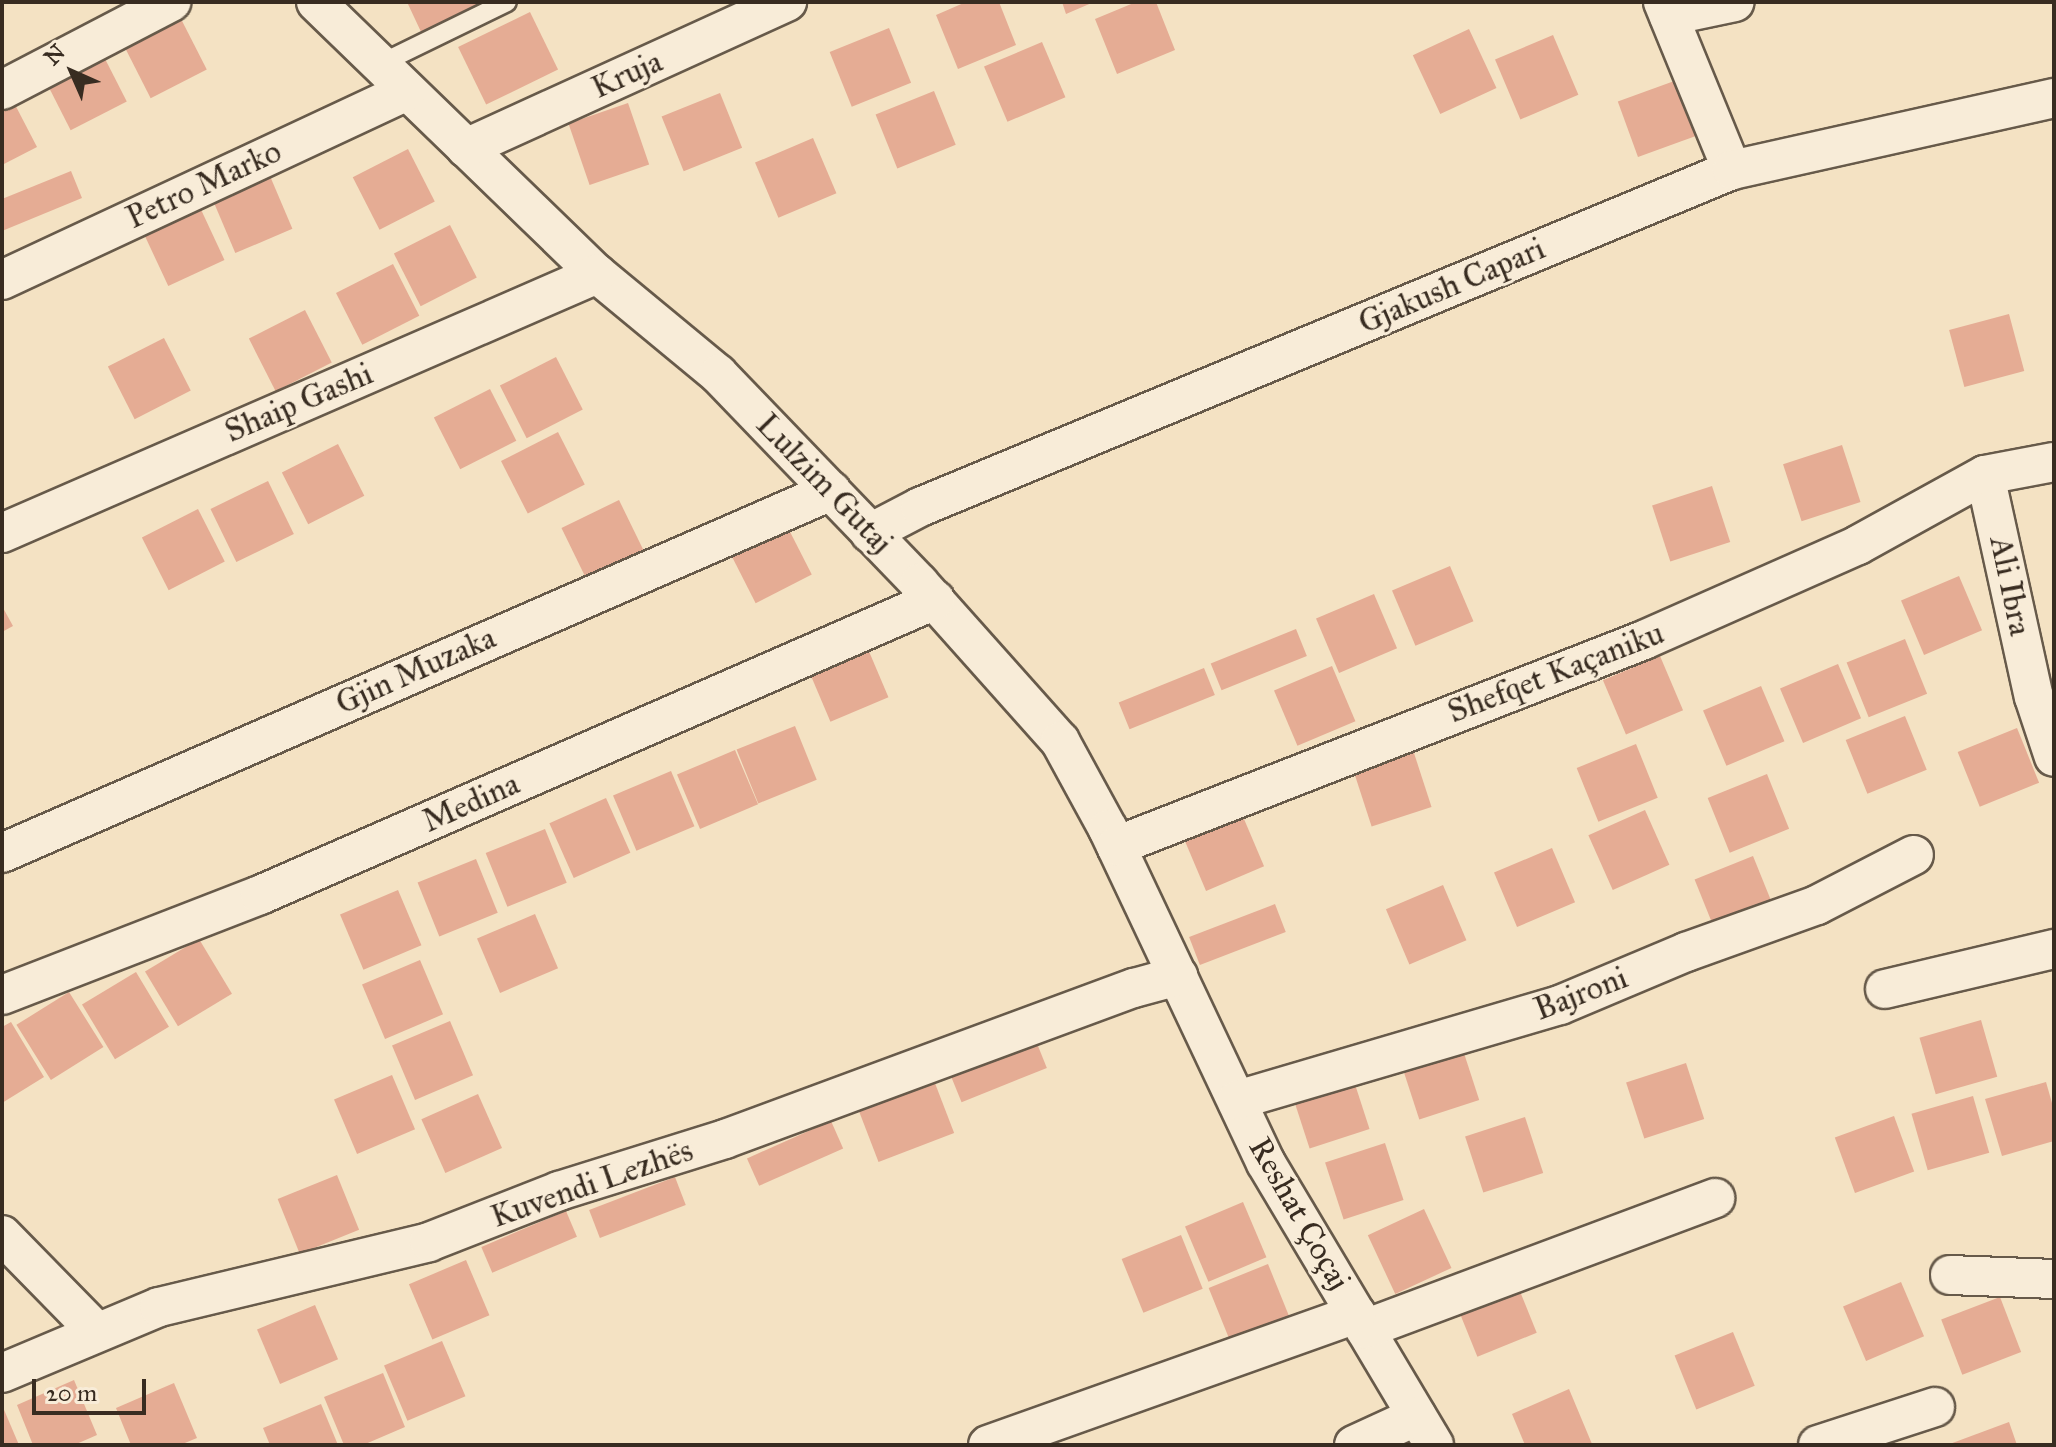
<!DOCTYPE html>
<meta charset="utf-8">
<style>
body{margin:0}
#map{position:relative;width:2056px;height:1447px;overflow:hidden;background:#f4e2c3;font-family:"IM FELL Great Primer",serif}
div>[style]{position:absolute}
.building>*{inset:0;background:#e5ac94;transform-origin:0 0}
.roads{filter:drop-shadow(2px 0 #675a4a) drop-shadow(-2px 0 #675a4a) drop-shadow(0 2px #675a4a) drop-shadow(0 -2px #675a4a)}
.lane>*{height:18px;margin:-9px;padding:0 9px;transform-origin:9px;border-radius:9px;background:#f8ecd8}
.street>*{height:38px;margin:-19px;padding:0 19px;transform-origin:19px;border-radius:19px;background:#f8ecd8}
span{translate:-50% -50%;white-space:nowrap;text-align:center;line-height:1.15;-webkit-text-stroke:6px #f8ecd8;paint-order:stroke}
.street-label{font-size:32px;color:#382c21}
.frame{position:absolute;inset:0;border:4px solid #382c21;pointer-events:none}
.north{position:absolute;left:32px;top:32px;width:80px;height:80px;-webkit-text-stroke:6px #f8ecd8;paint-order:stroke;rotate:315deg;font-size:22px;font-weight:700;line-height:32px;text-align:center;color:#382c21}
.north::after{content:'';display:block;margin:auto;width:28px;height:36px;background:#382c21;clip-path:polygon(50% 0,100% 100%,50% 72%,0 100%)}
.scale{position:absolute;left:32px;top:1379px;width:114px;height:36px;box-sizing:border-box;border:4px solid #382c21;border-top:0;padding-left:10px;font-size:24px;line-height:28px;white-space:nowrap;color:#382c21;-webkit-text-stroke:6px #f8ecd8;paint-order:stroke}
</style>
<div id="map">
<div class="building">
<div style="clip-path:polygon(407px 2px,491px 2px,422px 34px)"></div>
<div style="clip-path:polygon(966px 2px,999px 2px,1016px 45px,958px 69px,936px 15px)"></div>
<div style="clip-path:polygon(1062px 2px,1094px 2px,1066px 14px)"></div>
<div style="clip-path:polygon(1136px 2px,1156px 2px,1175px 50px,1117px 74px,1095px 19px)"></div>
<div style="left:530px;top:12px;width:64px;height:80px;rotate:64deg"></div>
<div style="left:180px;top:17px;width:59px;height:63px;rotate:63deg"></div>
<div style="left:889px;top:28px;width:59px;height:64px;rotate:68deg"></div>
<div style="left:1469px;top:29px;width:65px;height:62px;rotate:65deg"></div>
<div style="left:1553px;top:35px;width:65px;height:63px;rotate:67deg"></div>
<div style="left:1042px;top:42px;width:60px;height:63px;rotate:67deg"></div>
<div style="left:100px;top:49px;width:59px;height:63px;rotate:63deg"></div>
<div style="left:1677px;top:80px;width:59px;height:63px;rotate:70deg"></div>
<div style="left:934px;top:91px;width:58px;height:63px;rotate:68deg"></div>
<div style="left:720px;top:93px;width:59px;height:63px;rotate:68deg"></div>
<div style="clip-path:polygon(10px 95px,37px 147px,2px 165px,2px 99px)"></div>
<div style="left:628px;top:103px;width:65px;height:63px;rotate:71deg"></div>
<div style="left:813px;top:138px;width:60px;height:63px;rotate:67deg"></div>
<div style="left:408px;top:149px;width:59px;height:62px;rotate:63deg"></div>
<div style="left:267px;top:169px;width:65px;height:62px;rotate:67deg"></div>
<div style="clip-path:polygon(71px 171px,82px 198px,2px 231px,2px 199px)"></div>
<div style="left:197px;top:201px;width:65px;height:62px;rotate:65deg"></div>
<div style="left:450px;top:225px;width:59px;height:63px;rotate:63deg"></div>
<div style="left:393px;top:264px;width:58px;height:64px;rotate:63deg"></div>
<div style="left:305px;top:310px;width:59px;height:63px;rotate:63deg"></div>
<div style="left:2009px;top:314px;width:59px;height:62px;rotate:75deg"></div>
<div style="left:164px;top:338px;width:59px;height:63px;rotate:63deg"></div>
<div style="left:556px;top:357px;width:59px;height:63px;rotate:63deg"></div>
<div style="left:490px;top:389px;width:58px;height:63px;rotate:63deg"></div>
<div style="left:558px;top:432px;width:59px;height:64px;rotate:63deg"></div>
<div style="left:338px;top:444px;width:58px;height:63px;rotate:63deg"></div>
<div style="left:1842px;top:445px;width:60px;height:62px;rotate:72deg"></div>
<div style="left:268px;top:481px;width:59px;height:64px;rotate:64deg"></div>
<div style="left:1712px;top:486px;width:59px;height:63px;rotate:72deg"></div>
<div style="left:619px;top:500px;width:59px;height:64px;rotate:64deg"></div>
<div style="left:198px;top:509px;width:59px;height:63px;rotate:63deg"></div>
<div style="left:785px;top:522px;width:59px;height:63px;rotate:63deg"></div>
<div style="left:1450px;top:566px;width:60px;height:63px;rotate:67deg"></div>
<div style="left:1959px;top:576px;width:59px;height:63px;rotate:67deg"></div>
<div style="left:1374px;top:594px;width:59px;height:63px;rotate:67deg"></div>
<div style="clip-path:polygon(2px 606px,13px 626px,2px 632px)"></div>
<div style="left:1296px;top:629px;width:29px;height:92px;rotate:68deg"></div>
<div style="left:1905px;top:639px;width:59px;height:63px;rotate:68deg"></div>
<div style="left:865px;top:642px;width:60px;height:63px;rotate:67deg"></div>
<div style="left:1660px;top:656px;width:59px;height:62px;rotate:67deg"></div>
<div style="left:1838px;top:664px;width:59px;height:63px;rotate:67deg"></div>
<div style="left:1332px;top:666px;width:60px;height:63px;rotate:67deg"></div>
<div style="left:1204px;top:668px;width:29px;height:92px;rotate:68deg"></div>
<div style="left:1761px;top:686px;width:60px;height:63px;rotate:67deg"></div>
<div style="left:1905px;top:716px;width:58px;height:64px;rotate:68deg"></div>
<div style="left:795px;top:726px;width:58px;height:63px;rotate:68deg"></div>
<div style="left:2017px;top:728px;width:59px;height:64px;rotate:68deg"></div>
<div style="left:1636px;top:744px;width:58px;height:64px;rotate:68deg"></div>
<div style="left:735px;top:750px;width:59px;height:63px;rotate:67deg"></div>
<div style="left:1413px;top:750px;width:60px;height:63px;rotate:72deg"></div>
<div style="left:671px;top:771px;width:60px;height:63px;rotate:67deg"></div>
<div style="left:1767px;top:774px;width:59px;height:64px;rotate:68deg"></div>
<div style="left:606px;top:798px;width:60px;height:62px;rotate:66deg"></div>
<div style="left:1645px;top:810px;width:60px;height:62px;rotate:66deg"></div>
<div style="left:1241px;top:812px;width:59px;height:63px;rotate:67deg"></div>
<div style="left:545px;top:829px;width:58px;height:64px;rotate:68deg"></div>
<div style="left:1552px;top:848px;width:59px;height:63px;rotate:67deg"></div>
<div style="left:1753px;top:856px;width:58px;height:63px;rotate:68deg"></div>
<div style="left:476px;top:859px;width:58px;height:63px;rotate:68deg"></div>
<div style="left:1443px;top:885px;width:60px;height:62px;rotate:67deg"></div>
<div style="left:398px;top:890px;width:60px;height:63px;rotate:67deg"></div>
<div style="left:1275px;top:904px;width:30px;height:92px;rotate:69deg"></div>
<div style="left:535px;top:914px;width:59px;height:63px;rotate:67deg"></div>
<div style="left:199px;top:939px;width:64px;height:63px;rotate:59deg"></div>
<div style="left:420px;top:960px;width:59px;height:63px;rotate:67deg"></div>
<div style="left:136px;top:972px;width:64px;height:63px;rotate:59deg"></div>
<div style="left:69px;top:992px;width:65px;height:62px;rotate:58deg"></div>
<div style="left:1981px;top:1020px;width:59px;height:64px;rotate:74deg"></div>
<div style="left:450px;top:1021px;width:59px;height:63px;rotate:67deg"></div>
<div style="clip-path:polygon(11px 1022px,44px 1077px,2px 1103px,2px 1027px)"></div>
<div style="left:1036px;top:1041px;width:29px;height:92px;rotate:68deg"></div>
<div style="left:1461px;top:1044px;width:59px;height:63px;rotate:72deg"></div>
<div style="left:1686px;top:1063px;width:59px;height:63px;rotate:72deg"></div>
<div style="left:1351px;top:1072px;width:60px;height:63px;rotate:72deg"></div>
<div style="left:392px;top:1075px;width:59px;height:63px;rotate:67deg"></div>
<div style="left:933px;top:1078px;width:59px;height:81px;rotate:69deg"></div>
<div style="clip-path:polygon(2046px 1082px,2054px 1110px,2054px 1141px,2002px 1156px,1985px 1099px)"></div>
<div style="left:478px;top:1094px;width:59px;height:62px;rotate:66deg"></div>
<div style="left:1973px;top:1096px;width:59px;height:64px;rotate:74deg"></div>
<div style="left:1894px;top:1116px;width:59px;height:63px;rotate:70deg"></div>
<div style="left:1525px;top:1117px;width:59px;height:63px;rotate:72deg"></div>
<div style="left:831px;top:1121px;width:30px;height:92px;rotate:66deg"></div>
<div style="left:1385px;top:1143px;width:60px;height:63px;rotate:72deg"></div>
<div style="left:337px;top:1175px;width:59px;height:64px;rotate:68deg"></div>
<div style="left:675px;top:1177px;width:30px;height:92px;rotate:69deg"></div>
<div style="left:1243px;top:1202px;width:60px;height:63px;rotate:67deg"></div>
<div style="left:1424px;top:1209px;width:65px;height:62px;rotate:65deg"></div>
<div style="left:566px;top:1211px;width:28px;height:92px;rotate:67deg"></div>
<div style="left:1181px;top:1235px;width:58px;height:64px;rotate:68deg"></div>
<div style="left:466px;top:1260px;width:60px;height:62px;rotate:67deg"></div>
<div style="left:1268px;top:1264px;width:58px;height:64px;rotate:68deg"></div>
<div style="left:1515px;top:1279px;width:58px;height:64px;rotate:68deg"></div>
<div style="left:1901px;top:1282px;width:59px;height:63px;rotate:67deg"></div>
<div style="left:2000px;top:1297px;width:59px;height:63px;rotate:69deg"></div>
<div style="left:315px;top:1305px;width:59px;height:63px;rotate:67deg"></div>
<div style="left:1733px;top:1332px;width:58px;height:63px;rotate:68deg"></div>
<div style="left:442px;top:1341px;width:60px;height:63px;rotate:67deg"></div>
<div style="clip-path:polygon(383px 1373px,405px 1427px,363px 1445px,344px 1445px,324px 1397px)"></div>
<div style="clip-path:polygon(74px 1380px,97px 1435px,74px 1445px,33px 1445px,17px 1405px)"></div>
<div style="clip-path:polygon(174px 1383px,197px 1438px,180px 1445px,131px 1445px,116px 1408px)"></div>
<div style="clip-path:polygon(1569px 1389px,1592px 1444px,1525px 1445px,1512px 1414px)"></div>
<div style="clip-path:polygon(321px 1404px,338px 1445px,270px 1445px,263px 1428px)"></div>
<div style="clip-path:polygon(2px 1405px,19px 1445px,2px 1445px)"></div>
<div style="clip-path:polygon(2009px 1422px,2017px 1445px,1947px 1445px)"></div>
</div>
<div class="roads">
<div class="lane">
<div style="left:380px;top:64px;width:141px;rotate:-26deg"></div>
</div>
<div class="street">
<div style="left:316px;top:2px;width:391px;rotate:44.1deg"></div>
<div style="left:597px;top:274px;width:157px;rotate:39.6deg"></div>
<div style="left:718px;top:374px;width:290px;rotate:46.1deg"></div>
<div style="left:919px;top:583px;width:212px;rotate:48.3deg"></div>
<div style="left:1060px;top:741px;width:100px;rotate:61.4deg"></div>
<div style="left:1108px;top:829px;width:369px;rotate:64.7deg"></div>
<div style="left:1266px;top:1163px;width:328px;rotate:59.2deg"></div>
<div style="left:1663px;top:2px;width:182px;rotate:67.7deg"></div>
<div style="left:1669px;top:16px;width:67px;rotate:-12deg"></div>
<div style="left:2px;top:90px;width:191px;rotate:-27.5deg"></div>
<div style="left:466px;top:148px;width:353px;rotate:-24.5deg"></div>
<div style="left:2px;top:280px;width:447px;rotate:-25deg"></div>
<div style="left:1985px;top:475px;width:227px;rotate:77.6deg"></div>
<div style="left:2034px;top:697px;width:63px;rotate:71.6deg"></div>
<div style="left:2px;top:533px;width:649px;rotate:-23.52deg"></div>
<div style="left:870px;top:533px;width:56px;rotate:-27.5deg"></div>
<div style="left:920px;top:507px;width:879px;rotate:-22.54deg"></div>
<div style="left:1732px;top:170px;width:330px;rotate:-12.6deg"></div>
<div style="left:1116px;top:846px;width:567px;rotate:-21.31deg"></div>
<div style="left:1644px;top:640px;width:234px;rotate:-23.9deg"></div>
<div style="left:1858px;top:545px;width:145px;rotate:-28.9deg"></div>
<div style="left:1985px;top:475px;width:70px;rotate:-10.7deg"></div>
<div style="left:2px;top:853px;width:905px;rotate:-23.59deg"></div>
<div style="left:1885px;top:989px;width:174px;rotate:-13.3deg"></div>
<div style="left:2px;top:995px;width:277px;rotate:-21.2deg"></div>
<div style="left:260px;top:895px;width:737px;rotate:-23.61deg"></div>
<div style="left:1237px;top:1100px;width:337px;rotate:-16.4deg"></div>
<div style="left:1560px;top:1005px;width:137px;rotate:-22.8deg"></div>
<div style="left:1686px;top:952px;width:139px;rotate:-19.7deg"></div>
<div style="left:1817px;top:905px;width:109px;rotate:-27.3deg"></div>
<div style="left:2px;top:1235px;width:134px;rotate:45.6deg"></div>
<div style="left:1950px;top:1275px;width:104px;rotate:2.2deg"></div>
<div style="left:1365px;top:1329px;width:374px;rotate:-20.5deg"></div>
<div style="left:2px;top:1373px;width:170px;rotate:-22.8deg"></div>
<div style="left:159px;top:1307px;width:278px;rotate:-13.5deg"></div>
<div style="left:429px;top:1242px;width:140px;rotate:-21.4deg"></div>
<div style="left:559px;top:1191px;width:174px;rotate:-17.4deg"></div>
<div style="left:725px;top:1139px;width:436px;rotate:-20.3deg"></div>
<div style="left:1134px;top:988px;width:46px;rotate:-15.3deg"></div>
<div style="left:988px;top:1445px;width:391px;rotate:-19.6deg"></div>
<div style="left:1354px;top:1445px;width:69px;rotate:-24.7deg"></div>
<div style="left:1818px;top:1445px;width:123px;rotate:-18deg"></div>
</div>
</div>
<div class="street-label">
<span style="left:627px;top:75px;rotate:-24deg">Kruja</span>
<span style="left:204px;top:185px;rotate:-25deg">Petro Marko</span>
<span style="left:1452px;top:286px;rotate:-23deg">Gjakush Capari</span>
<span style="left:299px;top:403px;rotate:-23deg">Shaip Gashi</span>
<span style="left:824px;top:484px;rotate:46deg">Lulzim Gutaj</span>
<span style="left:2010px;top:586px;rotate:78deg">Ali Ibra</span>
<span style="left:416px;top:671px;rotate:-24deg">Gjin Muzaka</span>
<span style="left:1556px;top:673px;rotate:-21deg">Shefqet Kaçaniku</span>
<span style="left:471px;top:803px;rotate:-24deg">Medina</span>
<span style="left:1581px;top:994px;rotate:-21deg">Bajroni</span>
<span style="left:592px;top:1184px;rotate:-19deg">Kuvendi Lezhës</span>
<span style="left:1299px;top:1214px;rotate:60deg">Reshat Çoçaj</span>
</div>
<div class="frame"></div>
<div class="north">N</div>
<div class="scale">20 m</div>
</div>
